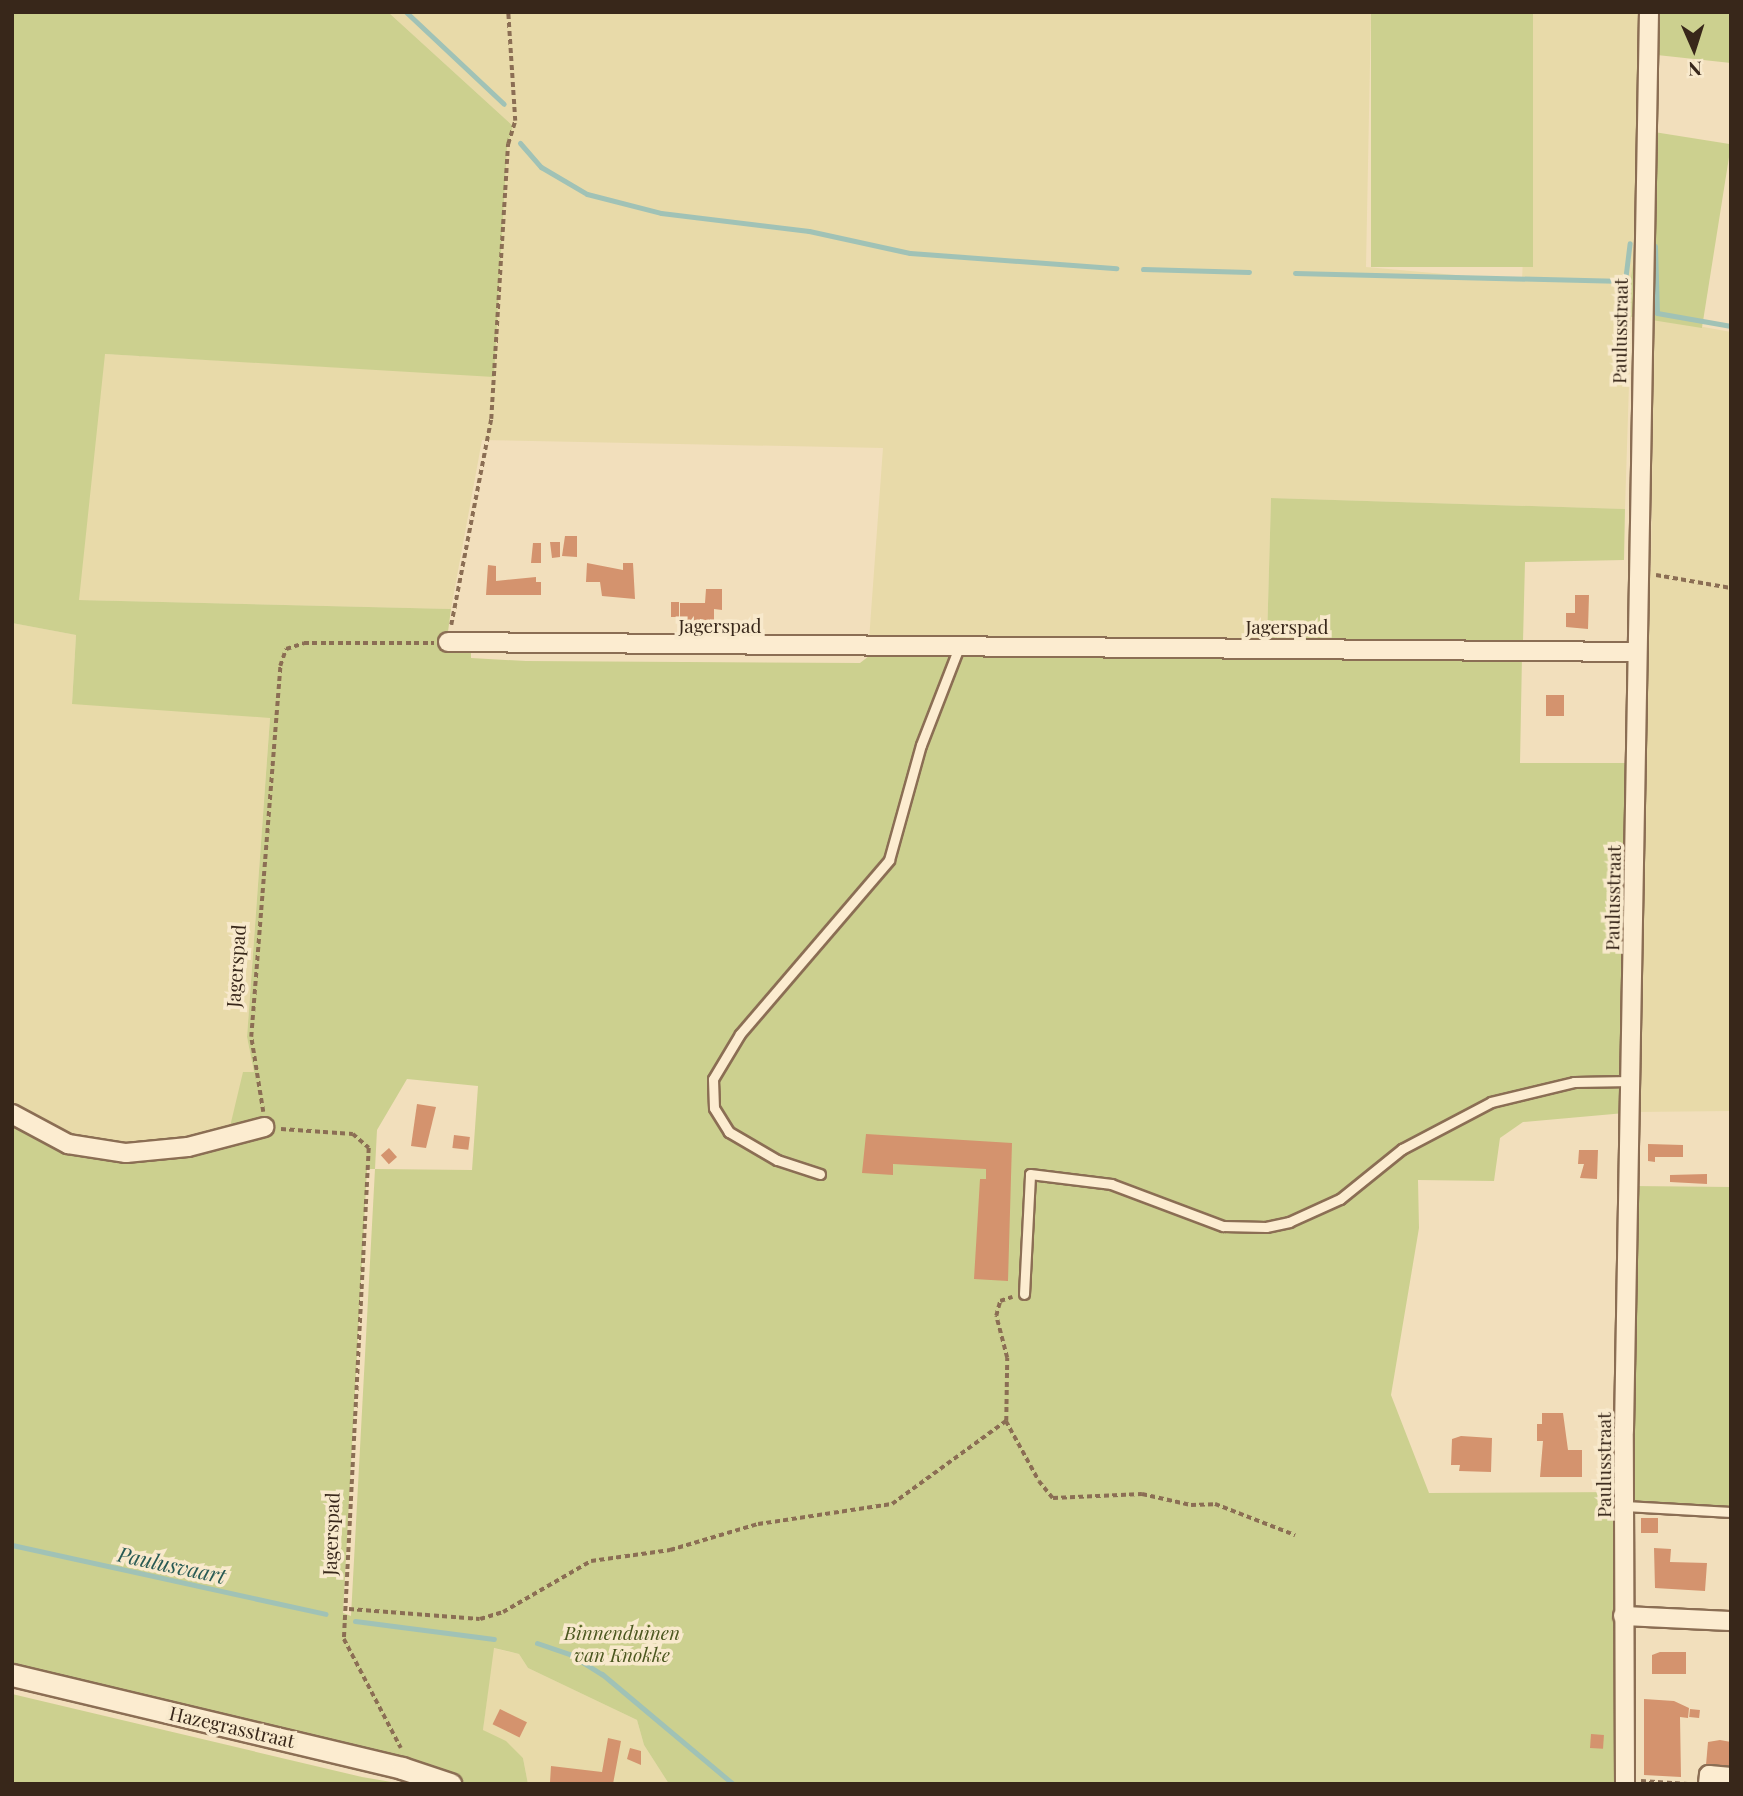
<!DOCTYPE html>
<style>
body{margin:0}
#map{position:relative;width:1743px;height:1796px;overflow:hidden;background:#f2dfbc;font-family:"Playfair Display",serif}
div>[style]{position:absolute}
.farmland>*{inset:0;background:#e8daa9}
.green>*{inset:0;background:#ccd08f;transform-origin:0 0}
.stream>*{height:5px;margin:-2.5px;padding:0 2.5px;transform-origin:2.5px;border-radius:2.5px;background:#a0c2b6}
.building>*{inset:0;background:#d4936e;transform-origin:0 0}
.path>*{height:3.5px;margin-top:-1.75px;transform-origin:0;background:repeating-linear-gradient(90deg,#8b6e54 0 5px,transparent 0 8.5px)}
.roads{filter:drop-shadow(2px 0 #8b6e54) drop-shadow(-2px 0 #8b6e54) drop-shadow(0 2px #8b6e54) drop-shadow(0 -2px #8b6e54)}
.service>*{height:9px;margin:-4.5px;padding:0 4.5px;transform-origin:4.5px;border-radius:4.5px;background:#fcecd0}
.minor>*{height:18px;margin:-9px;padding:0 9px;transform-origin:9px;border-radius:9px;background:#fcecd0}
.tertiary>*{height:21px;margin:-10.5px;padding:0 10.5px;transform-origin:10.5px;border-radius:10.5px;background:#fcecd0}
span{translate:-50% -50%;white-space:nowrap;text-align:center;line-height:1.15;-webkit-text-stroke:7px #f8e9cc;paint-order:stroke}
.street-label{font-size:19px;color:#38271a}
.park-label{font-size:19px;color:#4b571f;font-style:italic}
.water-label{font-size:21px;color:#285a54;font-style:italic}
.frame{position:absolute;inset:0;border:14px solid #38271a;pointer-events:none}
.north{position:absolute;left:1659px;top:14px;width:70px;height:70px;-webkit-text-stroke:5px #f8e9cc;paint-order:stroke;rotate:177deg;font-size:19px;font-weight:700;line-height:28px;text-align:center;color:#38271a}
.north::after{content:'';display:block;margin:auto;width:24px;height:32px;background:#38271a;clip-path:polygon(50% 0,100% 100%,50% 72%,0 100%)}
</style>
<div id="map">
<div class="farmland">
<div style="clip-path:polygon(388px 12px,1371px 12px,1366px 267px,1522px 281px,1533px 12px,1641px 12px,1625px 509px,1271px 498px,1267px 640px,869px 640px,883px 448px,482px 440px,451px 609px,78px 600px,104px 354px,494px 376px,507px 148px,513px 126px)"></div>
<div style="clip-path:polygon(1654px 318px,1731px 332px,1731px 1111px,1636px 1112px,1644px 569px,1651px 569px)"></div>
<div style="clip-path:polygon(12px 623px,76px 635px,72px 703px,270px 717px,247px 1037px,254px 1072px,228px 1135px,159px 1147px,68px 1139px,12px 1109px)"></div>
<div style="clip-path:polygon(493px 1648px,519px 1654px,528px 1668px,637px 1720px,644px 1745px,669px 1784px,528px 1784px,523px 1758px,483px 1730px)"></div>
</div>
<div class="green">
<div style="clip-path:polygon(evenodd,12px 12px,388px 12px,513px 126px,507px 148px,494px 377px,105px 354px,79px 600px,451px 609px,446px 647px,471px 653px,471px 658px,526px 661px,860px 663px,869px 656px,946px 655px,1522px 656px,1520px 763px,1641px 763px,1636px 1112px,1523px 1122px,1500px 1138px,1494px 1181px,1418px 1180px,1419px 1228px,1391px 1395px,1429px 1493px,1631px 1492px,1633px 1186px,1731px 1187px,1731px 1509px,1632px 1504px,1632px 1784px,669px 1784px,644px 1745px,637px 1720px,528px 1668px,519px 1654px,494px 1648px,483px 1730px,506px 1741px,523px 1758px,528px 1784px,468px 1784px,404px 1760px,12px 1667px,12px 1118px,94px 1153px,228px 1135px,243px 1072px,254px 1072px,247px 1037px,270px 718px,72px 704px,76px 635px,12px 623px,12px 12px,407px 1079px,478px 1086px,472px 1170px,375px 1169px,377px 1130px,407px 1079px,12px 12px,367px 1169px,375px 1169px,351px 1616px,343px 1613px,367px 1169px)"></div>
<div style="left:1371px;top:12px;width:162px;height:255px"></div>
<div style="clip-path:polygon(1660px 12px,1731px 12px,1731px 63px,1657px 55px)"></div>
<div style="left:1654px;top:132px;width:78px;height:186px;rotate:9deg"></div>
<div style="clip-path:polygon(1271px 498px,1625px 509px,1624px 560px,1525px 562px,1523px 641px,1267px 640px)"></div>
<div style="clip-path:polygon(12px 1694px,362px 1777px,403px 1784px,12px 1784px)"></div>
</div>
<div class="stream">
<div style="left:406px;top:12px;width:134px;rotate:43.2deg"></div>
<div style="left:520px;top:143px;width:32px;rotate:49deg"></div>
<div style="left:541px;top:167px;width:53px;rotate:30.4deg"></div>
<div style="left:587px;top:194px;width:76px;rotate:14.4deg"></div>
<div style="left:661px;top:213px;width:149px;rotate:6.9deg"></div>
<div style="left:809px;top:231px;width:103px;rotate:12.3deg"></div>
<div style="left:910px;top:253px;width:207px;rotate:4.2deg"></div>
<div style="left:1655px;top:246px;width:67px;rotate:88.3deg"></div>
<div style="left:1657px;top:313px;width:75px;rotate:10deg"></div>
<div style="left:1143px;top:269px;width:106px;rotate:1.6deg"></div>
<div style="left:1295px;top:273px;width:330px;rotate:1.4deg"></div>
<div style="left:1625px;top:281px;width:38px;rotate:-83deg"></div>
<div style="left:12px;top:1545px;width:321px;rotate:12.4deg"></div>
<div style="left:355px;top:1621px;width:140px;rotate:7.4deg"></div>
<div style="left:537px;top:1643px;width:36px;rotate:19deg"></div>
<div style="left:571px;top:1655px;width:36px;rotate:32deg"></div>
<div style="left:602px;top:1674px;width:171px;rotate:40deg"></div>
</div>
<div class="building">
<div style="clip-path:polygon(565px 536px,577px 536px,577px 557px,562px 556px)"></div>
<div style="clip-path:polygon(550px 542px,560px 542px,560px 557px,552px 558px)"></div>
<div style="clip-path:polygon(533px 543px,541px 543px,541px 563px,531px 563px)"></div>
<div style="clip-path:polygon(587px 563px,623px 570px,623px 563px,633px 563px,635px 599px,602px 596px,600px 582px,586px 582px)"></div>
<div style="clip-path:polygon(488px 565px,496px 566px,496px 581px,536px 577px,536px 582px,541px 582px,541px 595px,486px 595px)"></div>
<div style="clip-path:polygon(706px 589px,722px 589px,722px 610px,714px 609px,714px 621px,680px 621px,680px 603px,705px 603px)"></div>
<div style="clip-path:polygon(1575px 595px,1589px 595px,1588px 629px,1566px 627px,1566px 613px,1575px 613px)"></div>
<div style="left:671px;top:602px;width:8px;height:15px"></div>
<div style="left:1546px;top:695px;width:18px;height:21px"></div>
<div style="clip-path:polygon(417px 1104px,436px 1107px,426px 1148px,411px 1146px)"></div>
<div style="clip-path:polygon(866px 1134px,1012px 1143px,1008px 1281px,974px 1279px,980px 1179px,986px 1179px,986px 1169px,893px 1164px,893px 1175px,862px 1173px)"></div>
<div style="left:454px;top:1135px;width:16px;height:13px;rotate:7deg"></div>
<div style="clip-path:polygon(1648px 1144px,1683px 1145px,1683px 1157px,1655px 1157px,1655px 1162px,1648px 1161px)"></div>
<div style="left:389px;top:1148px;width:12px;height:11px;rotate:48deg"></div>
<div style="clip-path:polygon(1579px 1150px,1598px 1150px,1597px 1179px,1580px 1178px,1584px 1164px,1578px 1164px)"></div>
<div style="clip-path:polygon(1707px 1174px,1707px 1184px,1670px 1182px,1670px 1175px)"></div>
<div style="clip-path:polygon(1542px 1413px,1563px 1413px,1568px 1450px,1582px 1450px,1582px 1477px,1540px 1477px,1543px 1441px,1537px 1441px,1537px 1424px,1542px 1424px)"></div>
<div style="clip-path:polygon(1461px 1436px,1492px 1438px,1491px 1472px,1459px 1471px,1460px 1465px,1451px 1465px,1452px 1439px)"></div>
<div style="left:1641px;top:1518px;width:17px;height:15px"></div>
<div style="clip-path:polygon(1654px 1548px,1671px 1549px,1670px 1562px,1707px 1563px,1705px 1591px,1655px 1588px)"></div>
<div style="clip-path:polygon(1660px 1652px,1686px 1652px,1686px 1674px,1652px 1674px,1652px 1655px)"></div>
<div style="clip-path:polygon(1644px 1699px,1674px 1701px,1689px 1708px,1688px 1718px,1680px 1717px,1681px 1777px,1644px 1775px)"></div>
<div style="left:500px;top:1709px;width:30px;height:17px;rotate:26deg"></div>
<div style="left:1690px;top:1709px;width:10px;height:8px;rotate:6deg"></div>
<div style="left:1591px;top:1734px;width:13px;height:14px;rotate:4deg"></div>
<div style="clip-path:polygon(608px 1738px,621px 1741px,613px 1784px,550px 1782px,551px 1766px,602px 1772px)"></div>
<div style="clip-path:polygon(1720px 1740px,1731px 1742px,1731px 1769px,1706px 1765px,1708px 1742px)"></div>
<div style="clip-path:polygon(630px 1748px,641px 1751px,641px 1765px,627px 1759px)"></div>
</div>
<div class="path">
<div style="left:1656px;top:575px;width:76px;rotate:9.8deg"></div>
<div style="left:451px;top:625px;width:210px;rotate:-79deg"></div>
<div style="left:491px;top:419px;width:276px;rotate:-86.5deg"></div>
<div style="left:508px;top:144px;width:24px;rotate:-73deg"></div>
<div style="left:515px;top:121px;width:109px;rotate:-93.7deg"></div>
<div style="left:263px;top:1112px;width:76px;rotate:-99.1deg"></div>
<div style="left:251px;top:1037px;width:372px;rotate:-85.5deg"></div>
<div style="left:280px;top:666px;width:18px;rotate:-71deg"></div>
<div style="left:286px;top:649px;width:19px;rotate:-18deg"></div>
<div style="left:304px;top:643px;width:130px"></div>
<div style="left:281px;top:1129px;width:72px;rotate:4deg"></div>
<div style="left:353px;top:1134px;width:21px;rotate:41deg"></div>
<div style="left:369px;top:1148px;width:492px;rotate:92.9deg"></div>
<div style="left:344px;top:1639px;width:123px;rotate:62.4deg"></div>
<div style="left:1006px;top:1421px;width:68px;rotate:61.2deg"></div>
<div style="left:1039px;top:1481px;width:22px;rotate:51deg"></div>
<div style="left:1053px;top:1498px;width:89px;rotate:-2.6deg"></div>
<div style="left:1142px;top:1494px;width:50px;rotate:12.7deg"></div>
<div style="left:1191px;top:1505px;width:24px;rotate:-2deg"></div>
<div style="left:1215px;top:1504px;width:86px;rotate:21.2deg"></div>
<div style="left:349px;top:1609px;width:131px;rotate:4.4deg"></div>
<div style="left:480px;top:1619px;width:24px;rotate:-17deg"></div>
<div style="left:503px;top:1612px;width:102px;rotate:-30.1deg"></div>
<div style="left:591px;top:1561px;width:80px;rotate:-7.9deg"></div>
<div style="left:670px;top:1550px;width:92px;rotate:-16.5deg"></div>
<div style="left:758px;top:1524px;width:135px;rotate:-8.5deg"></div>
<div style="left:892px;top:1504px;width:141px;rotate:-36.1deg"></div>
<div style="left:1006px;top:1421px;width:63px;rotate:-89.1deg"></div>
<div style="left:1007px;top:1358px;width:43px;rotate:-104.7deg"></div>
<div style="left:996px;top:1316px;width:16px;rotate:-75deg"></div>
<div style="left:1000px;top:1301px;width:13px;rotate:-18deg"></div>
<div style="left:1641px;top:1781px;width:47px;rotate:3.7deg"></div>
</div>
<div class="roads">
<div class="service">
<div style="left:820px;top:1174px;width:45px;rotate:-162deg"></div>
<div style="left:777px;top:1160px;width:56px;rotate:-149.7deg"></div>
<div style="left:729px;top:1132px;width:28px;rotate:-122deg"></div>
<div style="left:714px;top:1108px;width:29px;rotate:-92deg"></div>
<div style="left:713px;top:1079px;width:52px;rotate:-59deg"></div>
<div style="left:740px;top:1034px;width:229px;rotate:-49.4deg"></div>
<div style="left:889px;top:860px;width:119px;rotate:-74.5deg"></div>
<div style="left:921px;top:745px;width:105px;rotate:-68.8deg"></div>
<div style="left:1024px;top:1294px;width:120px;rotate:-87.1deg"></div>
<div style="left:1030px;top:1174px;width:82px;rotate:7deg"></div>
<div style="left:1111px;top:1184px;width:120px;rotate:20.6deg"></div>
<div style="left:1223px;top:1226px;width:43px;rotate:1.3deg"></div>
<div style="left:1266px;top:1227px;width:24px;rotate:-12deg"></div>
<div style="left:1289px;top:1222px;width:56px;rotate:-24.3deg"></div>
<div style="left:1340px;top:1199px;width:80px;rotate:-38.9deg"></div>
<div style="left:1402px;top:1149px;width:101px;rotate:-27.8deg"></div>
<div style="left:1491px;top:1102px;width:85px;rotate:-13.5deg"></div>
<div style="left:1574px;top:1082px;width:57px;rotate:-1deg"></div>
<div style="left:1625px;top:1506px;width:106px;rotate:3.2deg"></div>
</div>
<div class="minor">
<div style="left:448px;top:642px;width:1188px;rotate:0.48deg"></div>
<div style="left:12px;top:1114px;width:64px;rotate:28.2deg"></div>
<div style="left:68px;top:1144px;width:59px;rotate:8.8deg"></div>
<div style="left:126px;top:1153px;width:62px;rotate:-5.5deg"></div>
<div style="left:188px;top:1147px;width:79px;rotate:-14.7deg"></div>
<div style="left:1623px;top:1616px;width:108px;rotate:2.7deg"></div>
<div style="left:1625px;top:1784px;width:354px;rotate:-90.2deg"></div>
<div style="left:1624px;top:1430px;width:1418px;rotate:-88.99deg"></div>
<div style="left:1708px;top:1784px;width:9px;rotate:-84deg"></div>
<div style="left:1709px;top:1775px;width:22px;rotate:5deg"></div>
</div>
<div class="tertiary">
<div style="left:12px;top:1675px;width:401px;rotate:13.4deg"></div>
<div style="left:402px;top:1768px;width:51px;rotate:18.4deg"></div>
</div>
</div>
<div class="street-label">
<span style="left:1620px;top:331px;rotate:-89deg">Paulusstraat</span>
<span style="left:720px;top:626px">Jagerspad</span>
<span style="left:1287px;top:627px">Jagerspad</span>
<span style="left:1613px;top:898px;rotate:-89deg">Paulusstraat</span>
<span style="left:236px;top:966px;rotate:-86deg">Jagerspad</span>
<span style="left:1604px;top:1465px;rotate:-90deg">Paulusstraat</span>
<span style="left:331px;top:1534px;rotate:-88deg">Jagerspad</span>
<span style="left:232px;top:1727px;rotate:13deg">Hazegrasstraat</span>
</div>
<div class="park-label">
<span style="left:622px;top:1644px">Binnenduinen<br>van Knokke</span>
</div>
<div class="water-label">
<span style="left:172px;top:1564px;rotate:12deg">Paulusvaart</span>
</div>
<div class="frame"></div>
<div class="north">N</div>
</div>
